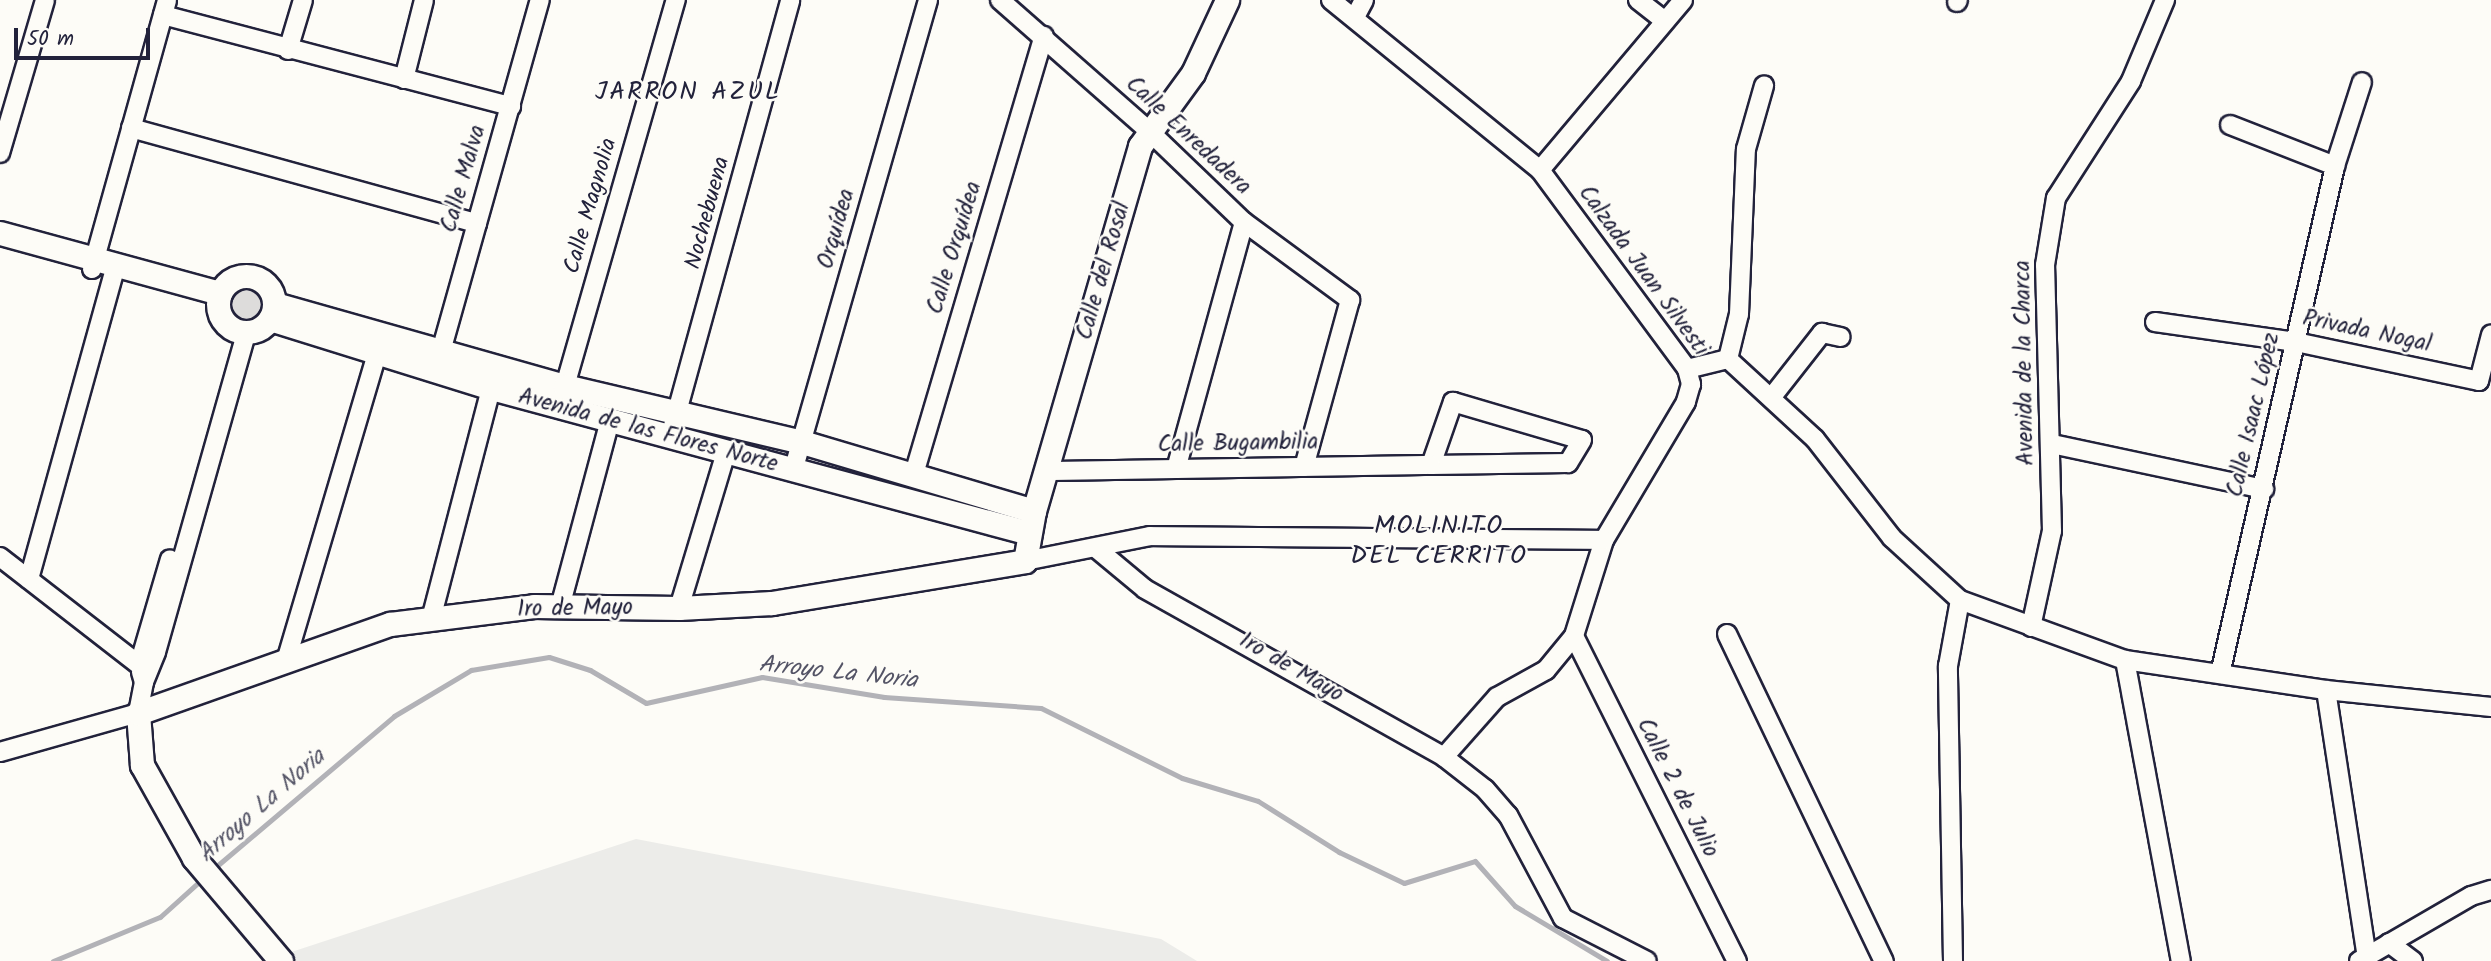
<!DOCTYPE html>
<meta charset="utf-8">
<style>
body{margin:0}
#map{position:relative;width:2491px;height:961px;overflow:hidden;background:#fdfcf7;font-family:Kalam,sans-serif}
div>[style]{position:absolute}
.built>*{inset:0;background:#ecece9}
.green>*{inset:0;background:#dddcdb;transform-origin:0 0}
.stream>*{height:5px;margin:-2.5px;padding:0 2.5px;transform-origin:2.5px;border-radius:2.5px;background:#b2b2b7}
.roads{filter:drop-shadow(2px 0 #22223b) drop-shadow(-2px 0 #22223b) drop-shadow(0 2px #22223b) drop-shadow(0 -2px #22223b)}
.street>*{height:18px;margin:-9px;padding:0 9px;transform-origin:9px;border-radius:9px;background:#fdfcf7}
.secondary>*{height:23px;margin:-11.5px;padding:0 11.5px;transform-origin:11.5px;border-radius:11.5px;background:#fdfcf7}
.secondary>.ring{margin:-11.5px;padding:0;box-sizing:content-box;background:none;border:23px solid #fdfcf7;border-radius:50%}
span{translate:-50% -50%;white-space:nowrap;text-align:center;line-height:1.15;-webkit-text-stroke:5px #fdfcf7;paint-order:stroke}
.street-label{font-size:23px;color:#22223b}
.water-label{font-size:24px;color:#545466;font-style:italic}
.quarter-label{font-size:26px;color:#22223b;letter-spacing:2px}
.scale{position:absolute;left:14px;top:28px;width:136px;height:32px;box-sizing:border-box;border:4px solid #22223b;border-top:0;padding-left:9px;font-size:21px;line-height:24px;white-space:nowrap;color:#22223b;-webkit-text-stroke:5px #fdfcf7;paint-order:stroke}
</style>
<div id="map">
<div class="built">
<div style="clip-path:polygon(636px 839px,1161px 939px,1197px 961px,264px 961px)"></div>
</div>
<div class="green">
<div style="left:259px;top:279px;width:35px;height:42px;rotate:65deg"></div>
</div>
<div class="stream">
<div style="left:212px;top:870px;width:238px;rotate:-40.2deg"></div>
<div style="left:394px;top:716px;width:90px;rotate:-30.9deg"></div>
<div style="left:471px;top:670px;width:79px;rotate:-9.5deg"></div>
<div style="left:549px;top:657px;width:43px;rotate:17.6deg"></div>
<div style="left:590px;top:670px;width:65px;rotate:30.5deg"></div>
<div style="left:646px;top:703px;width:119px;rotate:-12.6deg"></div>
<div style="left:762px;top:677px;width:124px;rotate:9.3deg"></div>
<div style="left:884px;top:697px;width:157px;rotate:4deg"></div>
<div style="left:1041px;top:708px;width:157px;rotate:26.4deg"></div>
<div style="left:1182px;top:778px;width:79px;rotate:16.8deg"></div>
<div style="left:1258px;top:801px;width:96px;rotate:32.2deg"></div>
<div style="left:1339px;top:852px;width:72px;rotate:25.5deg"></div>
<div style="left:1404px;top:883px;width:74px;rotate:-17.2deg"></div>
<div style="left:1475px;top:861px;width:60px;rotate:48.4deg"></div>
<div style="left:1515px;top:906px;width:107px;rotate:30.9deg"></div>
<div style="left:53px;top:961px;width:116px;rotate:-22.4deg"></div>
<div style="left:160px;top:917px;width:57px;rotate:-42.1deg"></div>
</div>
<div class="roads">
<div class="street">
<div style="left:1000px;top:0;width:200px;rotate:41.3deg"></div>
<div style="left:1150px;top:132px;width:130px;rotate:43.8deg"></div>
<div style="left:1244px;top:222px;width:132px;rotate:36.3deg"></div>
<div style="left:1350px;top:300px;width:173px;rotate:105.4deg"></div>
<div style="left:1331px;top:0;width:269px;rotate:39.1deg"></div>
<div style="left:1540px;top:170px;width:247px;rotate:53.5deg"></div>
<div style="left:1687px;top:369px;width:16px;rotate:75deg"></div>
<div style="left:1691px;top:384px;width:19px;rotate:106deg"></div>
<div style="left:1686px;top:402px;width:161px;rotate:120.7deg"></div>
<div style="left:1604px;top:540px;width:101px;rotate:107.4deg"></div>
<div style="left:1574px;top:636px;width:44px;rotate:129.5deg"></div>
<div style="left:1546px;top:670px;width:56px;rotate:151.1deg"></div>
<div style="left:1497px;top:697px;width:80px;rotate:131.5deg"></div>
<div style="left:1638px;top:0;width:34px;rotate:38deg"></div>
<div style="left:1957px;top:2px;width:2px;rotate:-63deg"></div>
<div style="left:163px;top:15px;width:360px;rotate:14.7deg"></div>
<div style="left:1355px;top:17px;width:19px;rotate:-62deg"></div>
<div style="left:288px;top:50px;width:52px;rotate:-73.3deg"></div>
<div style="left:404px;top:79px;width:81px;rotate:-75.8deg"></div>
<div style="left:2230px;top:125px;width:113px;rotate:21.3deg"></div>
<div style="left:131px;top:128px;width:359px;rotate:15.4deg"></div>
<div style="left:0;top:153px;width:159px;rotate:-73.6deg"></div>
<div style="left:1540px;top:170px;width:222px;rotate:-49.9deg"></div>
<div style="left:92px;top:269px;width:279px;rotate:-74.4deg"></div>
<div style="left:2155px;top:322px;width:142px;rotate:8.1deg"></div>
<div style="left:2296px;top:342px;width:187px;rotate:12deg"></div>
<div style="left:2479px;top:381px;width:48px;rotate:-75.4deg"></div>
<div style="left:1728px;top:359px;width:46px;rotate:-76.3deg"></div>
<div style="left:1739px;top:314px;width:165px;rotate:-87.6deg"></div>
<div style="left:1746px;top:149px;width:66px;rotate:-74.1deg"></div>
<div style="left:438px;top:362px;width:376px;rotate:-74.3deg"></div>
<div style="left:1687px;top:369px;width:42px;rotate:-13.7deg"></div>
<div style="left:1728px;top:359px;width:118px;rotate:42.6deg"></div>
<div style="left:1815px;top:439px;width:125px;rotate:52.1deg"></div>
<div style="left:1892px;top:538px;width:92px;rotate:42.4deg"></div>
<div style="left:1960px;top:600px;width:176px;rotate:20deg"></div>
<div style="left:2125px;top:660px;width:203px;rotate:8.5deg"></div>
<div style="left:2326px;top:690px;width:166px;rotate:5.9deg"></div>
<div style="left:565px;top:386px;width:402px;rotate:-74deg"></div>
<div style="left:1771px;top:398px;width:83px;rotate:-51.9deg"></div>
<div style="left:1822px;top:333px;width:19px;rotate:12deg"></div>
<div style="left:1453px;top:402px;width:134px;rotate:16.4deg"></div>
<div style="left:1582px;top:440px;width:27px;rotate:121deg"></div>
<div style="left:1568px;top:463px;width:137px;rotate:179.2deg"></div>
<div style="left:1431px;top:465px;width:67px;rotate:-70.8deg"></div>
<div style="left:670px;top:437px;width:453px;rotate:-74.6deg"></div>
<div style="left:2052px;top:444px;width:217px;rotate:12deg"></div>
<div style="left:1176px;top:469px;width:256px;rotate:-74.6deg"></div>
<div style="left:793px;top:471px;width:490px;rotate:-74deg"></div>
<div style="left:1046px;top:471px;width:385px;rotate:-0.9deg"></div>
<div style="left:914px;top:474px;width:457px;rotate:-73.5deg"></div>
<div style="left:1097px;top:549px;width:62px;rotate:39.8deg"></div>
<div style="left:1145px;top:589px;width:343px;rotate:29.3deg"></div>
<div style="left:1444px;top:757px;width:52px;rotate:38deg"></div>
<div style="left:1485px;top:789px;width:35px;rotate:49deg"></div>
<div style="left:1508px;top:815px;width:117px;rotate:61.9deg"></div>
<div style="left:1563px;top:918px;width:94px;rotate:27.1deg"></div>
<div style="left:0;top:557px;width:176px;rotate:37.8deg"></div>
<div style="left:1025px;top:561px;width:127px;rotate:-11.3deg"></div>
<div style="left:1150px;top:536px;width:454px;rotate:0.5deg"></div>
<div style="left:29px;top:579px;width:326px;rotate:-74.5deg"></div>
<div style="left:560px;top:607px;width:193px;rotate:-75deg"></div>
<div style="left:679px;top:608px;width:163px;rotate:-73.2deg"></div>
<div style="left:431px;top:619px;width:239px;rotate:-75.4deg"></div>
<div style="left:2031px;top:627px;width:98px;rotate:-77.7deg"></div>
<div style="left:2052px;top:531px;width:266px;rotate:-91.5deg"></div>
<div style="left:2045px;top:265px;width:68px;rotate:-80.7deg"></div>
<div style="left:2056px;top:198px;width:139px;rotate:-57.3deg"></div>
<div style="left:2131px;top:81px;width:88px;rotate:-67.2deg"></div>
<div style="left:1727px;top:634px;width:363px;rotate:64.4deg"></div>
<div style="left:1574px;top:636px;width:364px;rotate:63.4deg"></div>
<div style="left:2125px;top:660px;width:306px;rotate:79.5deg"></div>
<div style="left:286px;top:661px;width:320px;rotate:-73.5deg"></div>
<div style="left:139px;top:665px;width:110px;rotate:-73.7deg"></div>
<div style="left:2220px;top:674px;width:521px;rotate:-77.24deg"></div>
<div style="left:2335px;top:166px;width:88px;rotate:-72.2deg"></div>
<div style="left:144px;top:682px;width:32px;rotate:-68deg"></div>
<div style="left:156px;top:652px;width:331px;rotate:-74.2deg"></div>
<div style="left:2326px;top:690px;width:270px;rotate:81.3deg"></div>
<div style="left:0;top:752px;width:143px;rotate:-15.8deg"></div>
<div style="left:138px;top:713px;width:32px;rotate:-79deg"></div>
<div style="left:144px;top:682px;width:10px;rotate:-107deg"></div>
<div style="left:2389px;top:943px;width:30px;rotate:37deg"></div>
<div style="left:1953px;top:961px;width:295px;rotate:-91deg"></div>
<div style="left:1948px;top:666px;width:67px;rotate:-79.7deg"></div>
<div style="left:2359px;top:961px;width:129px;rotate:-30.1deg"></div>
<div style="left:2471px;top:896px;width:21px;rotate:-17deg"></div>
</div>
<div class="secondary">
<div style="left:0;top:233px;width:228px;rotate:15.3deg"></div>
<div class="ring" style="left:218px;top:276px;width:33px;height:33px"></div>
<div style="left:275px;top:304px;width:301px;rotate:15.8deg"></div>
<div style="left:565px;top:386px;width:244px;rotate:13.3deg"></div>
<div style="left:802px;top:442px;width:242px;rotate:16.6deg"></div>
<div style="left:270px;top:319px;width:232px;rotate:17.3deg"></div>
<div style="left:491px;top:388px;width:557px;rotate:15.08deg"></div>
<div style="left:281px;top:961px;width:135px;rotate:-130.2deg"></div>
<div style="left:194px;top:858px;width:107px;rotate:-119.2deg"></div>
<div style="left:142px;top:765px;width:52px;rotate:-94.4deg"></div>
<div style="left:138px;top:713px;width:267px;rotate:-19.5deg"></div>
<div style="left:390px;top:624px;width:145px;rotate:-7.1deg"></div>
<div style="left:534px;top:606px;width:145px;rotate:0.8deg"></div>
<div style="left:679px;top:608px;width:93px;rotate:-3.1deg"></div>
<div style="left:772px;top:603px;width:256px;rotate:-9.4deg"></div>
<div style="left:1025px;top:561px;width:51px;rotate:-79.8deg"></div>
<div style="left:1034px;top:511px;width:380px;rotate:-73.8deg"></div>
<div style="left:1140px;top:146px;width:90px;rotate:-54deg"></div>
<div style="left:1193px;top:73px;width:81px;rotate:-65deg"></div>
</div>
</div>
<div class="street-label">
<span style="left:1188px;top:136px;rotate:43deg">Calle Enredadera</span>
<span style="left:464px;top:179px;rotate:-74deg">Calle Malva</span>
<span style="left:591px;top:206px;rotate:-74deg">Calle Magnolia</span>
<span style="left:708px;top:213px;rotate:-75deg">Nochebuena</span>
<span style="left:837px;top:229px;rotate:-74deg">Orquídea</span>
<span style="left:955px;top:248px;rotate:-73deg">Calle Orquídea</span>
<span style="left:1104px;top:271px;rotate:-74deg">Calle del Rosal</span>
<span style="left:1643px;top:271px;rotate:54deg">Calzada Juan Silvesti</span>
<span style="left:2367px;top:332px;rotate:12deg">Privada Nogal</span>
<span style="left:2025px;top:363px;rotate:-91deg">Avenida de la Charca</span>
<span style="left:2254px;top:415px;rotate:-77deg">Calle Isaac López</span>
<span style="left:648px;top:431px;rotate:15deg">Avenida de las Flores Norte</span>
<span style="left:1238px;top:444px;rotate:-1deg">Calle Bugambilia</span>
<span style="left:575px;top:609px;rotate:-1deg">1ro de Mayo</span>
<span style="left:1291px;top:668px;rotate:30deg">1ro de Mayo</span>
<span style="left:1677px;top:788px;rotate:63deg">Calle 2 de Julio</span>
</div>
<div class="water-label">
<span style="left:838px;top:673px;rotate:6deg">Arroyo La Noria</span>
<span style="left:262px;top:806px;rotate:-41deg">Arroyo La Noria</span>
</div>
<div class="quarter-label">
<span style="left:688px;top:93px">JARRON AZUL</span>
<span style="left:1439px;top:542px">MOLINITO<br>DEL CERRITO</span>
</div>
<div class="scale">50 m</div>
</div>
